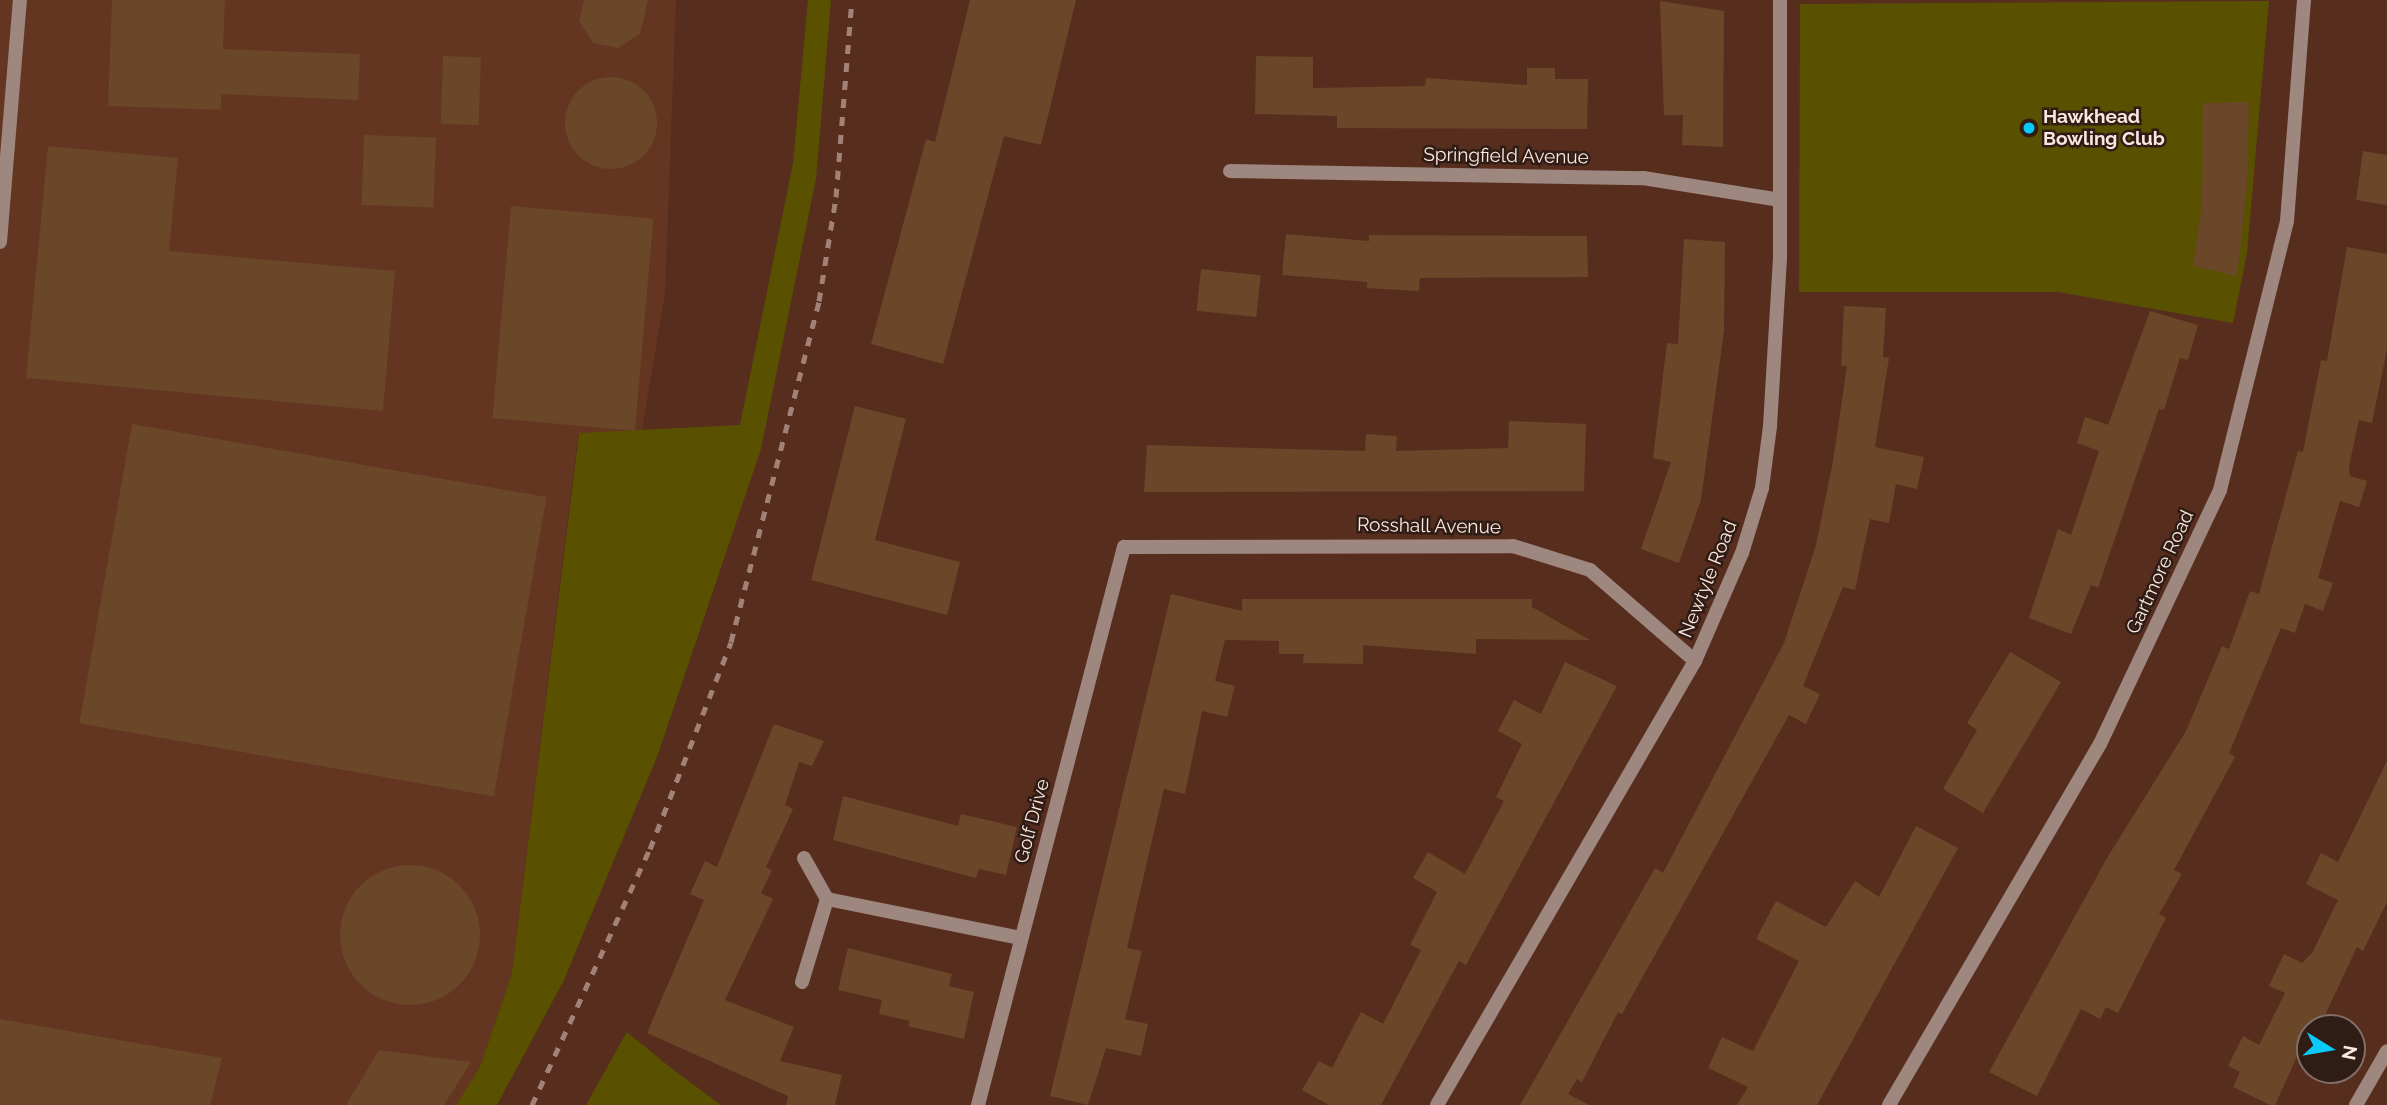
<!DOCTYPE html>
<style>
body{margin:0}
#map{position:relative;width:2387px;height:1105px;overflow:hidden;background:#572e1e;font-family:Raleway,sans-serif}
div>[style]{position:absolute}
.built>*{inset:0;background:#643521}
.green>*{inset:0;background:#595100}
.building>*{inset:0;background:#694728;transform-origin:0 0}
.round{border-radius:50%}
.minor>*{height:14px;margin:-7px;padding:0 7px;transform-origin:7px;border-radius:7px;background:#9d877f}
.rail>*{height:5px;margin-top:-2.5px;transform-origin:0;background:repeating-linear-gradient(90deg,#a28276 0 9px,transparent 0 18px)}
.dots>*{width:19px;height:19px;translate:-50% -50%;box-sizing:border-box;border:4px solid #2f1d15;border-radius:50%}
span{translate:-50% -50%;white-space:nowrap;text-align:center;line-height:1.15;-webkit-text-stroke:5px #2f1d15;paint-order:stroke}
.poi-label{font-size:19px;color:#fce7df;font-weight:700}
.left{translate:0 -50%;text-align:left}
.street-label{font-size:19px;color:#fce7df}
.north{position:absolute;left:2296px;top:1014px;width:70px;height:70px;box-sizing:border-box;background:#2f1d15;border:2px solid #816e66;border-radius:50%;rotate:101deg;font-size:19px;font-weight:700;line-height:28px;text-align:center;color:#fce7df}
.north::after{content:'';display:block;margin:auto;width:24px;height:32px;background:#09cafa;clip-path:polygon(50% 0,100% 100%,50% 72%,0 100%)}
</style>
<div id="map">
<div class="built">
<div style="clip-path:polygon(0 0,676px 0,665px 294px,641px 435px,578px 434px,512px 973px,480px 1067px,456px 1105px,0 1105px)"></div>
</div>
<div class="green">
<div style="clip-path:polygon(808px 0,831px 0,816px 179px,761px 449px,657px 757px,563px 982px,497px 1105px,456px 1105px,480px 1067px,512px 973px,579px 433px,740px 425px,793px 163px)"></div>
<div style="clip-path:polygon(2269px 1px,2247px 253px,2233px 323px,2058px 292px,1799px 292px,1800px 4px)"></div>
<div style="clip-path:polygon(627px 1032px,671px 1068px,721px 1105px,586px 1105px)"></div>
</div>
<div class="building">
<div style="clip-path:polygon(112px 0,225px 0,223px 49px,360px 54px,358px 100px,221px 94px,221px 110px,108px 106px)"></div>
<div style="clip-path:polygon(584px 0,648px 0,640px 34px,618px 48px,593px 43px,579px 21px)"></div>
<div style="clip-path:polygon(970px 0,1076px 0,1041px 145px,1004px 136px,943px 364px,871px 344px,926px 139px,935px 142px)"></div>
<div style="clip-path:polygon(1660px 1px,1724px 11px,1723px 147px,1682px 145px,1683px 115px,1664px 115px)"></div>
<div style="left:443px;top:56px;width:38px;height:68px;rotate:2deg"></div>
<div style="clip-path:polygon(1256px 56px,1313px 57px,1313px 88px,1425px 86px,1426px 78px,1527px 85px,1527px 68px,1555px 68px,1555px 79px,1588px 79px,1587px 129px,1337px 128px,1337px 116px,1255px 114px)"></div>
<div class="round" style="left:565px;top:77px;width:92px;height:92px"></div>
<div style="clip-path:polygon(2249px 102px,2247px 186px,2237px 276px,2193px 266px,2202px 203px,2203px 103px)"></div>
<div style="left:364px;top:135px;width:72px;height:70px;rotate:2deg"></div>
<div style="clip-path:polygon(48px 146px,178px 158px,169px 251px,395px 271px,383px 411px,26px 378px)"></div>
<div style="clip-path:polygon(2363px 151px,2387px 155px,2387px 205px,2356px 200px)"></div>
<div style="left:511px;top:206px;width:143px;height:213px;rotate:5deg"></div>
<div style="clip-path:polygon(1286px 234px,1369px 241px,1369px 235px,1587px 236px,1588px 277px,1420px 278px,1419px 291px,1367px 288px,1367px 282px,1282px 275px)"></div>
<div style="clip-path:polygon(1684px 239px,1725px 242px,1724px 331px,1701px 500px,1679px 563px,1641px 549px,1671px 462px,1653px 458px,1667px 343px,1678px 344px)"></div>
<div style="clip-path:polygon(2347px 247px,2387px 254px,2387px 349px,2372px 423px,2359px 420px,2349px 466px,2350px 476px,2367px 481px,2359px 507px,2340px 501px,2318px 578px,2333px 583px,2323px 611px,2305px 604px,2295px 633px,2281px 628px,2229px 753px,2235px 757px,2174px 870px,2182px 874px,2159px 914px,2166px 918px,2118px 1013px,2106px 1007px,2100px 1019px,2081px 1009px,2037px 1096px,1989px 1072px,2107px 858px,2186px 731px,2222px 646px,2229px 649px,2250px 591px,2259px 594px,2298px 451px,2303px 452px,2321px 360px,2327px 361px)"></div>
<div style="left:1201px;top:269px;width:60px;height:42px;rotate:6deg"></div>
<div style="clip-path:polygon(1844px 306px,1886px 308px,1883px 357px,1889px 358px,1875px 447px,1924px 457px,1917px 489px,1896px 484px,1889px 523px,1870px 519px,1855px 590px,1843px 587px,1803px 686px,1820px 694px,1806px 724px,1789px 715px,1622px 1014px,1618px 1012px,1582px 1082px,1577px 1079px,1568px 1094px,1589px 1105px,1520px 1105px,1655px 868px,1663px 873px,1784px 643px,1816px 545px,1833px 461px,1847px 366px,1841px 366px)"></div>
<div style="clip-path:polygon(2150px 311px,2198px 325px,2188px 360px,2180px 358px,2164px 410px,2159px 409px,2098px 588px,2091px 585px,2071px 634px,2029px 618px,2058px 529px,2071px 535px,2099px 451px,2077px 443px,2085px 417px,2108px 425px)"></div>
<div style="clip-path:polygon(855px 406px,906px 419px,875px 540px,960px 562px,947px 615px,811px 580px)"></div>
<div style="clip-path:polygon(1509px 421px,1586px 424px,1584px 491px,1144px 492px,1147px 445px,1365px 451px,1366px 434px,1397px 436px,1396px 451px,1508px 448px)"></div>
<div style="left:132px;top:424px;width:421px;height:304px;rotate:10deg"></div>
<div style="clip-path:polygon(1171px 594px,1242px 611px,1242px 599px,1532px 599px,1532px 607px,1590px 640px,1476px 639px,1476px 654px,1363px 645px,1363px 664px,1303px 663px,1304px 654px,1279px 654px,1279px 641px,1225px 640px,1215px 681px,1235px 686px,1227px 717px,1202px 711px,1185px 794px,1164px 789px,1127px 948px,1142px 951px,1125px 1019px,1148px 1024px,1141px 1056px,1106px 1048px,1088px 1105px,1050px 1096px)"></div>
<div style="clip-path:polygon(2010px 652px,2061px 682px,1983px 813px,1943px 789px,1977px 730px,1967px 723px)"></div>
<div style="clip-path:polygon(1565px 662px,1617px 686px,1466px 965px,1459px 961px,1381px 1105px,1329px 1105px,1302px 1090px,1319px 1061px,1332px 1068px,1361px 1012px,1383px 1024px,1421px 950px,1410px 945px,1437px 892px,1413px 878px,1428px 852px,1465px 874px,1504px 801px,1496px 797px,1522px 744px,1498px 731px,1514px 700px,1541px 714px)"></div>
<div style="clip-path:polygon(774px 724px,824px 741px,812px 766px,799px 762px,785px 805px,793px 809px,766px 867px,772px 870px,761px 893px,773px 899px,725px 1000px,794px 1027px,780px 1061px,842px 1075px,835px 1105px,786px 1105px,788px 1096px,647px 1033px,704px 900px,690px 894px,705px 861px,717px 867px)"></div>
<div style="clip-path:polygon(2387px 761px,2387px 902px,2363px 951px,2357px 947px,2319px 1028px,2310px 1028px,2275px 1105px,2270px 1105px,2233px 1087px,2240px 1072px,2228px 1066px,2243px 1036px,2259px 1045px,2285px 993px,2269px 986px,2284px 954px,2302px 963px,2312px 953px,2338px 900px,2306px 884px,2321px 853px,2338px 862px)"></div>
<div style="clip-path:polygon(843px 796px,958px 826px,961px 814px,1017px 827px,1006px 875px,979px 869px,976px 878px,833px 840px)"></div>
<div style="clip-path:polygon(1916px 826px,1958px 848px,1817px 1105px,1737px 1105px,1748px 1087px,1708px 1068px,1722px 1037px,1753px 1051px,1799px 961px,1756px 939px,1776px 901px,1826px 927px,1855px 881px,1879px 897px)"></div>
<div class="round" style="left:340px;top:865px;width:140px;height:140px"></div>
<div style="clip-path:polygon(848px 948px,952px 974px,949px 986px,974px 992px,964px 1039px,908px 1026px,910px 1021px,879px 1014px,882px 1000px,838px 990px)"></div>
<div style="clip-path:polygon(0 1019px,222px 1058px,210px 1105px,0 1105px)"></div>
<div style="clip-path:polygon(379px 1050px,471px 1062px,444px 1105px,346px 1105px)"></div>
</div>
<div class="minor">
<div style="left:1230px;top:171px;width:413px;rotate:1deg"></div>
<div style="left:1643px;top:178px;width:139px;rotate:9.1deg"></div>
<div style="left:0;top:242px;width:243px;rotate:-85.3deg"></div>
<div style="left:804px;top:858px;width:47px;rotate:60.7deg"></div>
<div style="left:827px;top:899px;width:198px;rotate:11.4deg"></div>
<div style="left:802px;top:982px;width:87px;rotate:-73.2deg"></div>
<div style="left:978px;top:1105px;width:577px;rotate:-75.34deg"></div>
<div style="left:1124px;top:547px;width:389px;rotate:-0.1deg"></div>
<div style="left:1513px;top:546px;width:81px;rotate:17.3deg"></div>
<div style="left:1590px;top:570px;width:139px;rotate:40.9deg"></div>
<div style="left:1437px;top:1105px;width:514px;rotate:-59.84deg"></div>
<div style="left:1695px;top:661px;width:118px;rotate:-66.5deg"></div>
<div style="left:1742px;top:553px;width:68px;rotate:-72.9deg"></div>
<div style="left:1762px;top:488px;width:63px;rotate:-82.6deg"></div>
<div style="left:1770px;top:426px;width:167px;rotate:-86.6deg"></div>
<div style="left:1780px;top:259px;width:259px;rotate:-90deg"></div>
<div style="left:1889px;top:1105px;width:418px;rotate:-59.7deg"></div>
<div style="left:2100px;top:744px;width:281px;rotate:-64.7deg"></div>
<div style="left:2220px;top:490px;width:277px;rotate:-76deg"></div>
<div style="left:2287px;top:221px;width:222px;rotate:-85.6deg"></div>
<div style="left:2356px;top:1105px;width:62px;rotate:-60.1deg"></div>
</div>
<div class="rail">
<div style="left:532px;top:1105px;width:282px;rotate:-65.3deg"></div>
<div style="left:650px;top:849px;width:222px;rotate:-68.6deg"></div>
<div style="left:731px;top:642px;width:352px;rotate:-75.5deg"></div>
<div style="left:819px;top:301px;width:105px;rotate:-80.7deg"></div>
<div style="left:836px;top:197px;width:198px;rotate:-85.4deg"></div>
</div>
<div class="dots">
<div style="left:2029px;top:128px;background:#09cafa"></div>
</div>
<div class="poi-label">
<span class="left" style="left:2043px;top:128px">Hawkhead<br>Bowling Club</span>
</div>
<div class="street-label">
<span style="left:1506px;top:156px;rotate:1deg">Springfield Avenue</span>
<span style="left:1429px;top:526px;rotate:1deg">Rosshall Avenue</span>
<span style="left:2160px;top:572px;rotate:-65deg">Gartmore Road</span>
<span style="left:1708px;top:579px;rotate:-68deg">Newtyle Road</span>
<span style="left:1032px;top:821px;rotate:-75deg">Golf Drive</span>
</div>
<div class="north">N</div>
</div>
